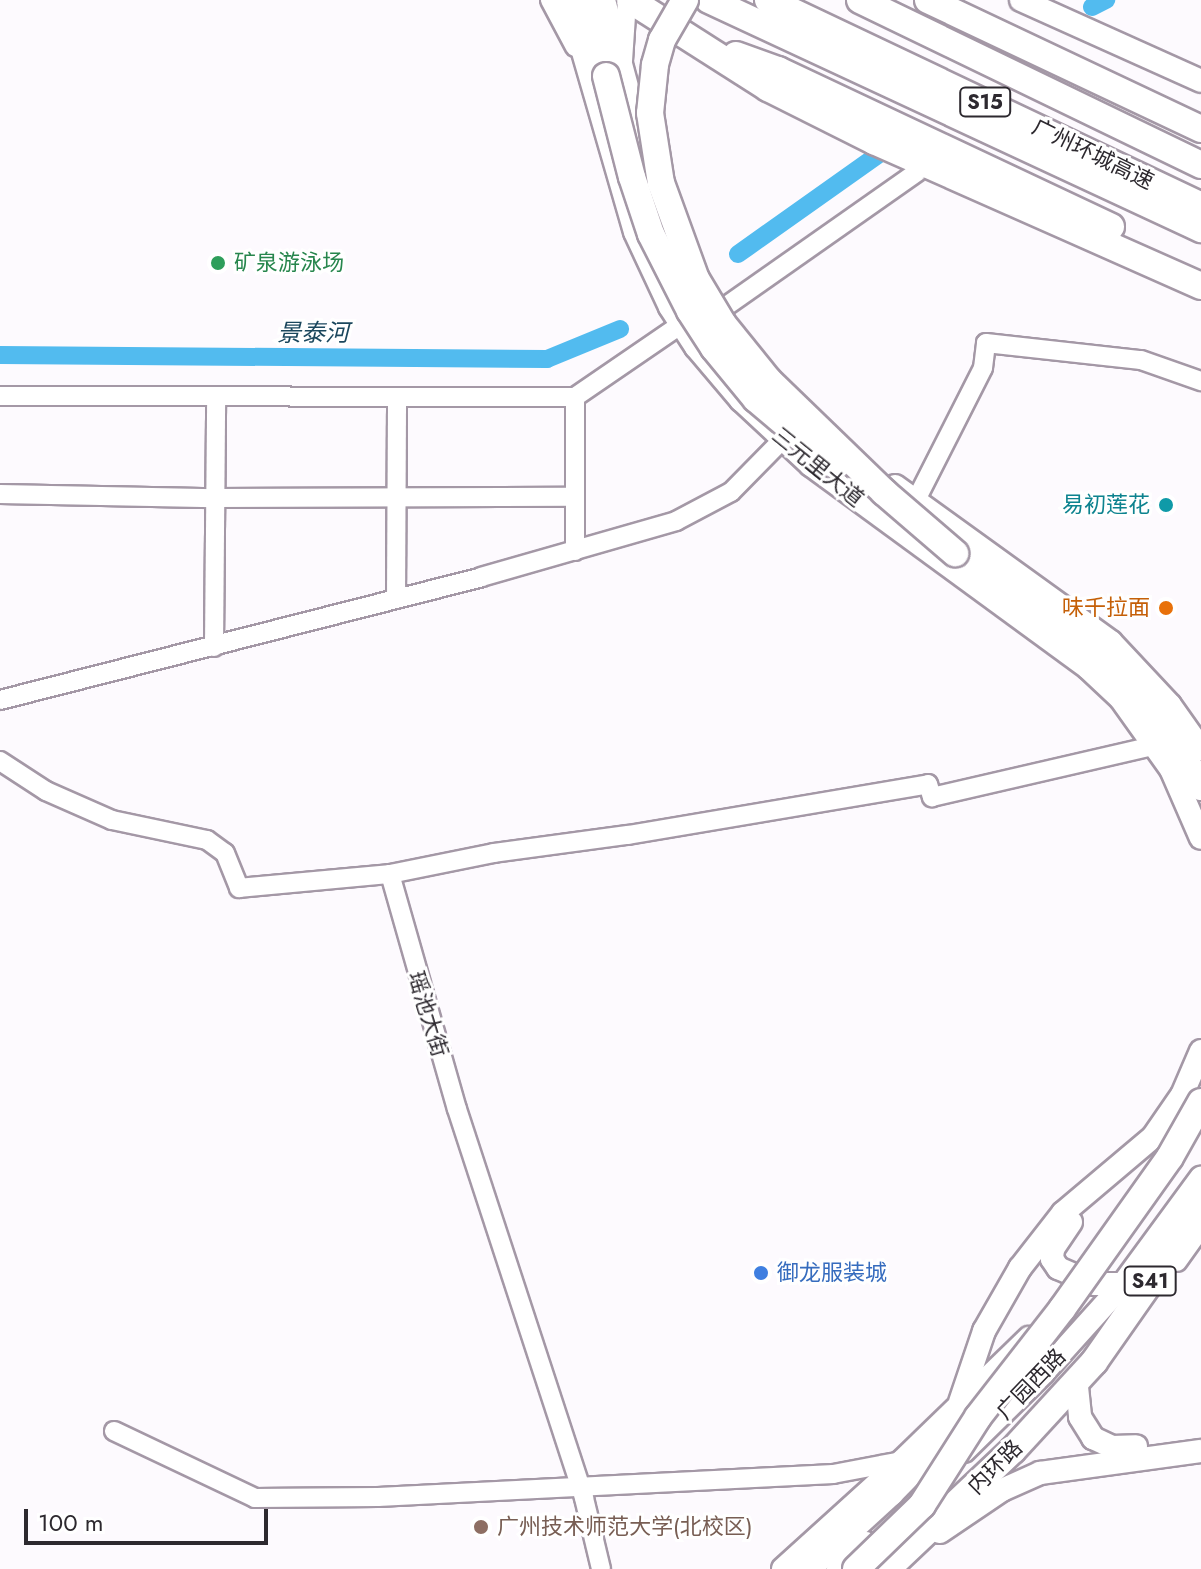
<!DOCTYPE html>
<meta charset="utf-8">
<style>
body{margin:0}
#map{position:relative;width:1201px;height:1569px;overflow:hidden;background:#fdfafe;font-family:Jost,"Noto Sans SC",sans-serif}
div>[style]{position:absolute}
.canal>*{height:18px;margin:-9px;padding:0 9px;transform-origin:9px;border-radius:9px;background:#52bbef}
.roads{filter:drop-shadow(2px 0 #a498a6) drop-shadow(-2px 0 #a498a6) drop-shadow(0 2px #a498a6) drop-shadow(0 -2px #a498a6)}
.minor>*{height:18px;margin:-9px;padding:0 9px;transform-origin:9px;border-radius:9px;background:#fff}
.major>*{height:22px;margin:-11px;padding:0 11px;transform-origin:11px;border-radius:11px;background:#fff}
.highway>*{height:26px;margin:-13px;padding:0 13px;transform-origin:13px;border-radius:13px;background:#fff}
.bridges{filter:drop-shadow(2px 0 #a498a6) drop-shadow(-2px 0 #a498a6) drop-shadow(0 2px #a498a6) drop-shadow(0 -2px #a498a6)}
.highway-bridge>*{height:26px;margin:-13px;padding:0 13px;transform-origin:13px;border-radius:13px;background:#fff}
.dots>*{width:22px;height:22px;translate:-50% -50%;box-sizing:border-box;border:4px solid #fff;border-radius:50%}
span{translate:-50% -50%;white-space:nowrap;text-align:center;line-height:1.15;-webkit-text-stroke:6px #fff;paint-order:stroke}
.shield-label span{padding:2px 6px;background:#fff;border:2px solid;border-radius:6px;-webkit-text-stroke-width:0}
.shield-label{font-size:20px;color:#2d292f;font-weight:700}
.street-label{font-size:22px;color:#2d292f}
.leisure-label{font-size:22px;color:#27864d}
.left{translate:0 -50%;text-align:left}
.culture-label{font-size:22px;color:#0d838f}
.right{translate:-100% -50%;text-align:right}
.food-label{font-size:22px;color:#c56008}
.shop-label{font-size:22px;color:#366cbe}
.education-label{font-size:22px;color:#785e54}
.water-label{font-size:24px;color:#1b475d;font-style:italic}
.scale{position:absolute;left:24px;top:1509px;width:244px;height:36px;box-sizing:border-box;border:4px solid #2d292f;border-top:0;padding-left:10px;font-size:24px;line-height:28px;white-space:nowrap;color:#2d292f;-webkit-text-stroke:6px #fff;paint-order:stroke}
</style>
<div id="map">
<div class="canal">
<div style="left:1092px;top:7px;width:16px;rotate:-27deg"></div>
<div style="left:738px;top:254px;width:171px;rotate:-35.3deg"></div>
<div style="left:0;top:355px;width:547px;rotate:0.42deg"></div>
<div style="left:547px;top:359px;width:79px;rotate:-22.3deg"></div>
</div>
<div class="roads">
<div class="minor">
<div style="left:550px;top:0;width:53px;rotate:62deg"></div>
<div style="left:623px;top:61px;width:61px;rotate:-86.2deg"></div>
<div style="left:715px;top:314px;width:247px;rotate:-35.1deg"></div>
<div style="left:0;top:396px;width:575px;rotate:0.1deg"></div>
<div style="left:575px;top:397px;width:127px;rotate:-34.4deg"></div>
<div style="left:575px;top:397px;width:154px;rotate:90deg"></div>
<div style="left:0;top:494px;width:215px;rotate:1.1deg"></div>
<div style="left:215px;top:498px;width:360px;rotate:-0.2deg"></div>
<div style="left:915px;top:502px;width:150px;rotate:-63.1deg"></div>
<div style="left:983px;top:368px;width:25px;rotate:-83deg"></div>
<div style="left:986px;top:343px;width:156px;rotate:6.3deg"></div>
<div style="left:1141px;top:360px;width:64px;rotate:19.3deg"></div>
<div style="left:396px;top:599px;width:202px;rotate:-89.7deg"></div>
<div style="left:214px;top:647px;width:251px;rotate:-89.5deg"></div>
<div style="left:0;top:700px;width:496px;rotate:-14.3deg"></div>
<div style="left:481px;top:577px;width:203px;rotate:-16deg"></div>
<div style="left:676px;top:521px;width:62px;rotate:-27.8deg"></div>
<div style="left:731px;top:492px;width:88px;rotate:-45.5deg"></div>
<div style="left:0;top:761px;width:55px;rotate:33.1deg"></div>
<div style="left:46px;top:791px;width:72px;rotate:23.7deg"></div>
<div style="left:112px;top:820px;width:97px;rotate:11.9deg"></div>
<div style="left:207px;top:840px;width:22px;rotate:36deg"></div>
<div style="left:225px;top:853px;width:38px;rotate:68deg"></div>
<div style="left:239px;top:888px;width:152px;rotate:-5.3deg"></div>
<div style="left:390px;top:874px;width:244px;rotate:74.1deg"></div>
<div style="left:457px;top:1109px;width:409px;rotate:71.9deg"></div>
<div style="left:584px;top:1498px;width:73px;rotate:76.5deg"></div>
<div style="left:390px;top:874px;width:106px;rotate:-11.4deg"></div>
<div style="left:494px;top:853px;width:135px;rotate:-7.7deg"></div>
<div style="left:628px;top:835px;width:304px;rotate:-9.6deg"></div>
<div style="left:928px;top:784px;width:14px;rotate:73deg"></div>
<div style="left:932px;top:797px;width:232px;rotate:-13deg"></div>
<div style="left:114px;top:1431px;width:156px;rotate:25.4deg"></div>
<div style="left:255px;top:1498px;width:123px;rotate:-0.5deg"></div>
<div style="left:378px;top:1497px;width:456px;rotate:-2.9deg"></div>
<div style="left:833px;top:1474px;width:70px;rotate:-10.7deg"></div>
</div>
<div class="major">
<div style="left:568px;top:0;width:241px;rotate:73.9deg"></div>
<div style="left:635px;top:232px;width:83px;rotate:65deg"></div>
<div style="left:670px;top:307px;width:48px;rotate:57deg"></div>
<div style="left:696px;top:347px;width:70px;rotate:49.7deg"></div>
<div style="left:741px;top:400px;width:96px;rotate:42.9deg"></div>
<div style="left:811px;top:465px;width:343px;rotate:36.2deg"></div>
<div style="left:1088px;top:668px;width:45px;rotate:43.2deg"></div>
<div style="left:1121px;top:699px;width:86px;rotate:54.5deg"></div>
<div style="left:1171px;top:769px;width:75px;rotate:66.5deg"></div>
<div style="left:604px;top:0;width:179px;rotate:75.1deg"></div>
<div style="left:1021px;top:0;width:197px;rotate:24.2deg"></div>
<div style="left:895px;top:486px;width:266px;rotate:35.8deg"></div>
<div style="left:1111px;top:642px;width:86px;rotate:46.9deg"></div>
<div style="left:1170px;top:705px;width:54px;rotate:54.8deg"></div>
<div style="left:1071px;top:1222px;width:32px;rotate:124deg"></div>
<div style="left:1053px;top:1249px;width:10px;rotate:96deg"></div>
<div style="left:1052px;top:1259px;width:11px;rotate:56deg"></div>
<div style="left:1058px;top:1268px;width:40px;rotate:23.4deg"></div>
<div style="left:1095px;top:1284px;width:28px"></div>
<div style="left:1176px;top:1260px;width:43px;rotate:-54.5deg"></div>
<div style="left:1077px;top:1387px;width:30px;rotate:84deg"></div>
<div style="left:1080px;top:1417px;width:25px;rotate:58deg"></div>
<div style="left:1093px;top:1438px;width:21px;rotate:25deg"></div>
<div style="left:1112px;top:1447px;width:24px;rotate:-2deg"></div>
<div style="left:960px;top:1402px;width:75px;rotate:-71.3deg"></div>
<div style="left:984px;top:1331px;width:73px;rotate:-60.3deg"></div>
<div style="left:1020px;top:1268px;width:70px;rotate:-52deg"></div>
<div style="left:1063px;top:1213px;width:118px;rotate:-40.2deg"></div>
<div style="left:1153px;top:1137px;width:51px;rotate:-55.4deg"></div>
<div style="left:1182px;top:1095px;width:48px;rotate:-66.6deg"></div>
<div style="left:964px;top:1451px;width:111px;rotate:-44.6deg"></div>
<div style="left:1043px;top:1373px;width:120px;rotate:-48deg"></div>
<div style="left:1123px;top:1284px;width:132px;rotate:-53.7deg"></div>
<div style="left:940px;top:1532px;width:75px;rotate:-34.1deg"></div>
<div style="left:1002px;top:1490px;width:42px;rotate:-24.1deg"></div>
<div style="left:1040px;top:1473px;width:162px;rotate:-7.8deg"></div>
<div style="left:783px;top:1569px;width:161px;rotate:-42.2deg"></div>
<div style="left:902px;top:1461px;width:177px;rotate:-44.1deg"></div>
<div style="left:838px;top:1569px;width:38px;rotate:-43deg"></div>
</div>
<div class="highway">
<div style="left:585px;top:0;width:79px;rotate:74.6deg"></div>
<div style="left:630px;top:0;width:164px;rotate:32.5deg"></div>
<div style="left:768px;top:88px;width:119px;rotate:26.6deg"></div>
<div style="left:874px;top:141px;width:358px;rotate:23.9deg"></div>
<div style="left:709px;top:0;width:543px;rotate:24.96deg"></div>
<div style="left:768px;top:0;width:480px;rotate:25.4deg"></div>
<div style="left:860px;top:0;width:379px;rotate:25.8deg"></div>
<div style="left:928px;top:0;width:302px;rotate:25.3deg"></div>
<div style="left:736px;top:55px;width:45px;rotate:19.7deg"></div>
<div style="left:778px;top:70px;width:368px;rotate:25.2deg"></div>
<div style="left:955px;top:553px;width:137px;rotate:34.3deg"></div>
<div style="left:1068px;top:630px;width:79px;rotate:40.4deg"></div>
<div style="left:1128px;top:681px;width:50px;rotate:49deg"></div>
<div style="left:1161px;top:719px;width:79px;rotate:59.5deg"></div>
<div style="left:807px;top:1569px;width:113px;rotate:-42.5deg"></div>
<div style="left:890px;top:1493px;width:132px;rotate:-45.6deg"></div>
<div style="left:887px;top:1569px;width:173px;rotate:-43.4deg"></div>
<div style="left:1013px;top:1450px;width:120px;rotate:-47.4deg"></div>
<div style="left:1094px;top:1362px;width:98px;rotate:-55deg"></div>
<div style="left:1150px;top:1282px;width:98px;rotate:-58.7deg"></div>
</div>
</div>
<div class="bridges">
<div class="highway-bridge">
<div style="left:685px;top:0;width:46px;rotate:119.9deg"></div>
<div style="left:662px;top:40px;width:26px;rotate:106deg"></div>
<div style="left:655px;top:65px;width:48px;rotate:95.9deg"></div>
<div style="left:650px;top:113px;width:71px;rotate:81.1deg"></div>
<div style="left:661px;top:183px;width:102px;rotate:70deg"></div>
<div style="left:696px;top:279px;width:52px;rotate:59deg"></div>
<div style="left:723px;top:324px;width:73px;rotate:51.1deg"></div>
<div style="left:769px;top:381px;width:160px;rotate:44deg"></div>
<div style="left:884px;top:492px;width:94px;rotate:40.7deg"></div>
<div style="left:606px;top:76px;width:104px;rotate:75.6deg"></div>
<div style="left:632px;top:177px;width:60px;rotate:71.6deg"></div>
<div style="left:651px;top:234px;width:86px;rotate:63.1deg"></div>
<div style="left:690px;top:311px;width:44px;rotate:57deg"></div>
<div style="left:714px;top:348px;width:66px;rotate:50.5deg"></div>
<div style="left:756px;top:399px;width:101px;rotate:40.2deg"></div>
<div style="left:856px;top:1569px;width:92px;rotate:-44.1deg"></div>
<div style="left:922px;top:1505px;width:104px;rotate:-57.5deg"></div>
<div style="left:978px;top:1417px;width:137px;rotate:-52.1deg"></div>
<div style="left:1062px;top:1309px;width:186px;rotate:-54.6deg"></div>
<div style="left:1170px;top:1157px;width:63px;rotate:-60.6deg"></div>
</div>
</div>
<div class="dots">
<div style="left:218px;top:263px;background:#2e9e5b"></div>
<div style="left:1166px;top:505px;background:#0f9aa8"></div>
<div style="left:1166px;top:608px;background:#e8710a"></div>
<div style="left:761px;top:1273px;background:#3f7fe0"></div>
<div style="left:481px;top:1527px;background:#8d6e63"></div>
</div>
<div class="shield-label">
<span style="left:985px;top:102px">S15</span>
<span style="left:1150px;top:1281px">S41</span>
</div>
<div class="street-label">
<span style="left:1093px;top:154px;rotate:26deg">广州环城高速</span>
<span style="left:818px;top:467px;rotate:39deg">三元里大道</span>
<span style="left:428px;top:1014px;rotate:73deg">瑶池大街</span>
<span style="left:1031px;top:1384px;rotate:-46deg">广园西路</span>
<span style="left:995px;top:1467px;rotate:-45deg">内环路</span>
</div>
<div class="leisure-label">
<span class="left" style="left:234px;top:263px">矿泉游泳场</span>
</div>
<div class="culture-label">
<span class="right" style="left:1150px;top:505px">易初莲花</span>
</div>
<div class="food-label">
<span class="right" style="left:1150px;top:608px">味千拉面</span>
</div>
<div class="shop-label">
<span class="left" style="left:777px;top:1273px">御龙服装城</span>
</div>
<div class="education-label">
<span class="left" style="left:497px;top:1527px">广州技术师范大学(北校区)</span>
</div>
<div class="water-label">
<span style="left:313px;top:333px">景泰河</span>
</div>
<div class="scale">100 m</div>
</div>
